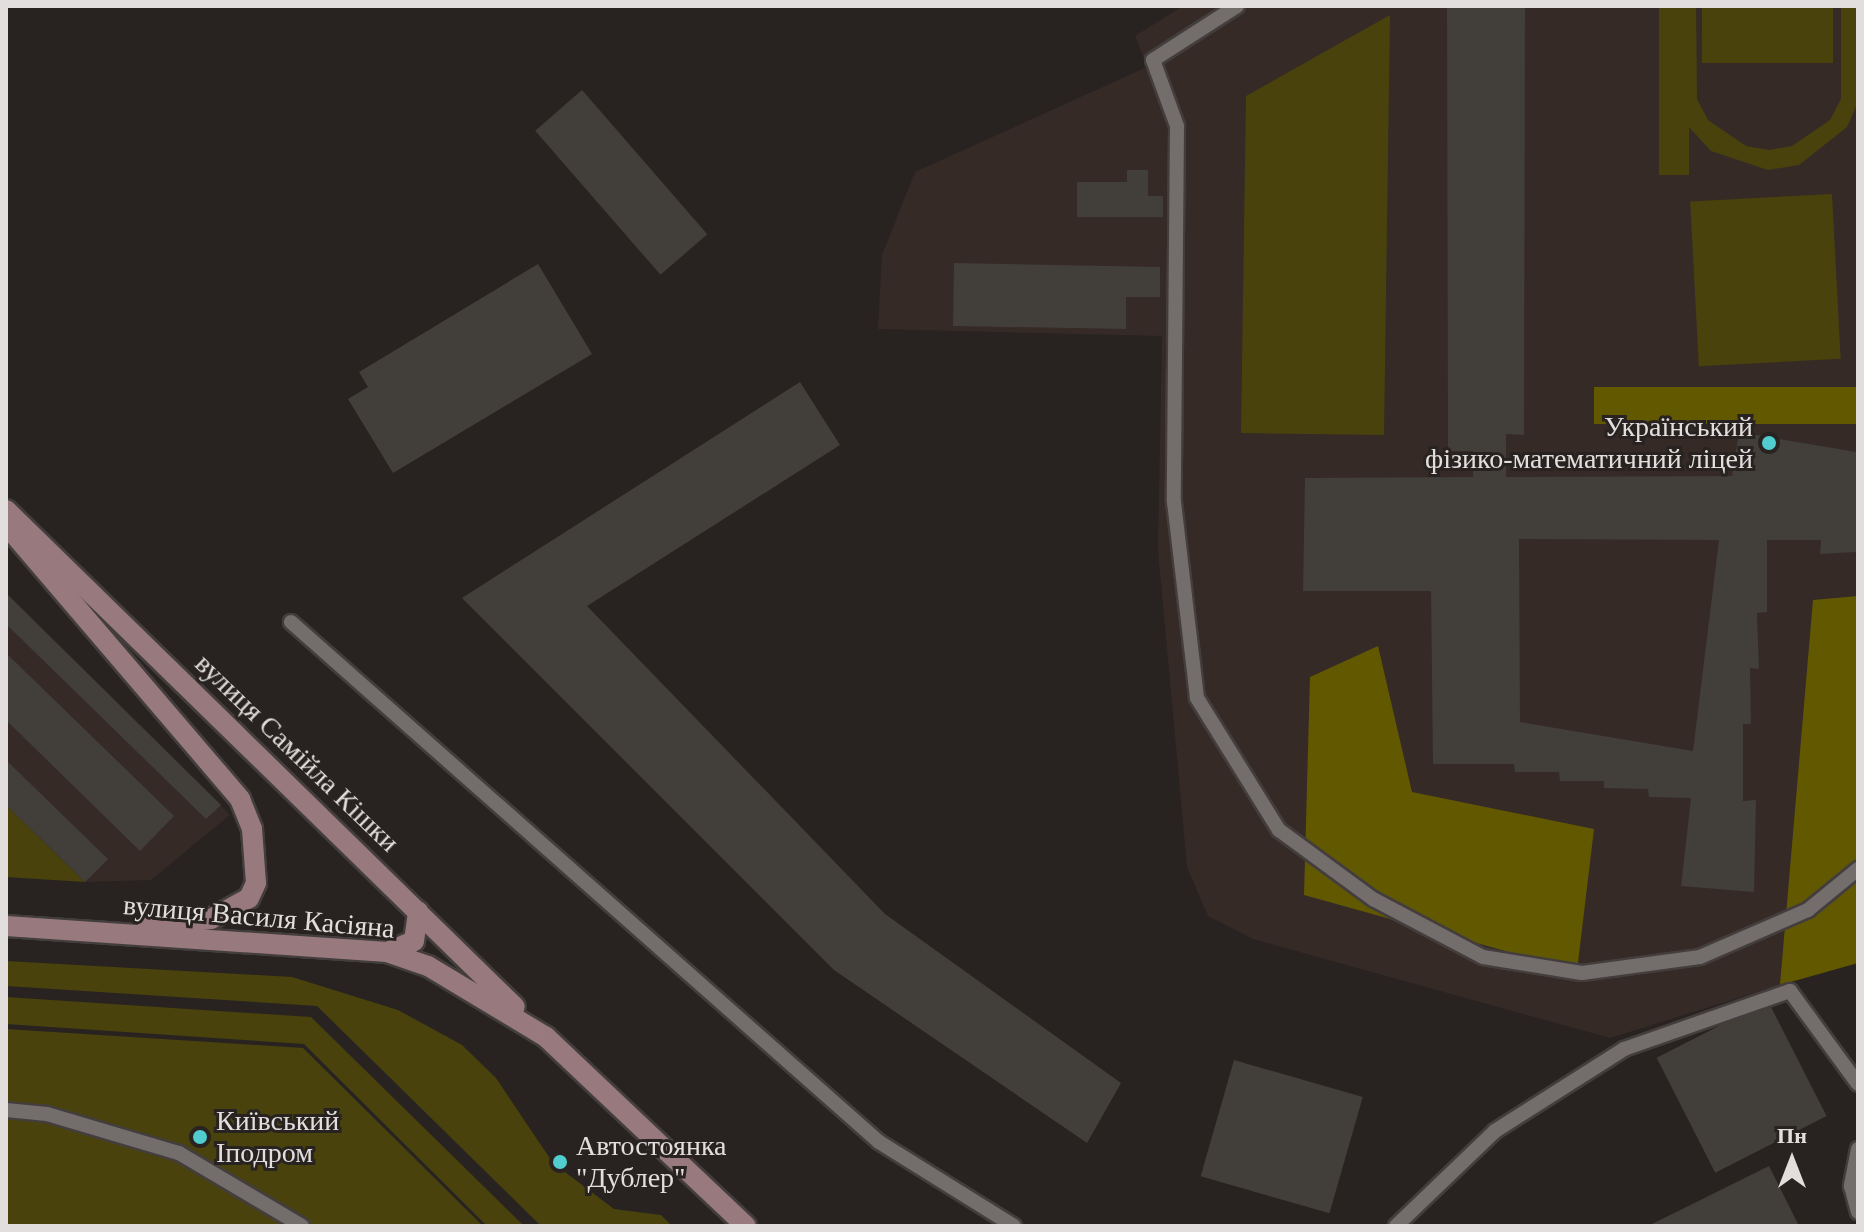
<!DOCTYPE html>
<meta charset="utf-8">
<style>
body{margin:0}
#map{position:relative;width:1864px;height:1232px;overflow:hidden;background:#282321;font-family:"Times New Roman",serif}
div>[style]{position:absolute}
.built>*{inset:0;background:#352a26}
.green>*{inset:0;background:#49420d;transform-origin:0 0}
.forest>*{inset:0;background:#625800;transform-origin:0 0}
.building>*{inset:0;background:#423e3a;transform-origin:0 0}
.roads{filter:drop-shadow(2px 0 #433e3d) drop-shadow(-2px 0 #433e3d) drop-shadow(0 2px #433e3d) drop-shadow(0 -2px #433e3d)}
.lane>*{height:14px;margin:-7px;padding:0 7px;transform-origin:7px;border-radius:7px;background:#736d6b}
.secondary>*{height:20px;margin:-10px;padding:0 10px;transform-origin:10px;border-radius:10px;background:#987a7e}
.dots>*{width:22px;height:22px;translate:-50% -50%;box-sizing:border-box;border:4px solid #282321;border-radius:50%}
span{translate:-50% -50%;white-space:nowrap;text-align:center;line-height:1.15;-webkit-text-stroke:6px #282321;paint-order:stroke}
.poi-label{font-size:28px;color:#e2dedd}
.right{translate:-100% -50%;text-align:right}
.left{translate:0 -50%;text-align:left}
.street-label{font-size:28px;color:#e2dedd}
.frame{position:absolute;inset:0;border:8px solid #e2dedd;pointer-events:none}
.north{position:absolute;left:1752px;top:1120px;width:80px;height:80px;-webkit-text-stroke:6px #282321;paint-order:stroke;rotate:0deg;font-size:22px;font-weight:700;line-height:32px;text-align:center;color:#e2dedd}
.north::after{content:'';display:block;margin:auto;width:28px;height:36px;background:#e2dedd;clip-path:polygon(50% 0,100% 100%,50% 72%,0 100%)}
</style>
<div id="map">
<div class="built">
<div style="clip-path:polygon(1183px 6px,1858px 6px,1858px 947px,1780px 985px,1610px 1038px,1253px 939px,1208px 916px,1187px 867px,1158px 550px,1162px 336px,878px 329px,882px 255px,915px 172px,1147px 67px,1135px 36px)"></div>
<div style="clip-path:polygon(6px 593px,230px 815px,151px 880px,85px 882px,6px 805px)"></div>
</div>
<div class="green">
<div style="clip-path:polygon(1659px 6px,1696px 6px,1697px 99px,1708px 120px,1746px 146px,1769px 150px,1792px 146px,1830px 120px,1841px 99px,1841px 6px,1858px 6px,1858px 102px,1847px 127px,1799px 165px,1768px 170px,1711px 151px,1689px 127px,1689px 175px,1659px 175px)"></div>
<div style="left:1702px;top:6px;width:131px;height:57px"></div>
<div style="clip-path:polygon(1390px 15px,1384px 435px,1241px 433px,1246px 96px)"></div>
<div style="left:1832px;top:194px;width:165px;height:142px;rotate:87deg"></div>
<div style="clip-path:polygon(6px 805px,85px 882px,6px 877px)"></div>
<div style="clip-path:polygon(6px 961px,292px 977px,398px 1010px,462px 1045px,496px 1078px,553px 1163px,614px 1209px,661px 1215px,672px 1226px,541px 1226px,317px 1006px,6px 986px)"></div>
<div style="clip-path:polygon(6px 997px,311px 1017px,524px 1226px,487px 1226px,304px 1044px,6px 1024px)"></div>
<div style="clip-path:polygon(6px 1029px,303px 1048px,483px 1226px,6px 1226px)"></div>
</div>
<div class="forest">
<div style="left:1594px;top:387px;width:264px;height:37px"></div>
<div style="clip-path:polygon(1858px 596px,1858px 963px,1780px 985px,1813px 600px)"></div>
<div style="clip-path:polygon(1378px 646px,1412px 792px,1594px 829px,1577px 971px,1304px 895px,1310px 677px)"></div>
</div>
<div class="building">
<div style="clip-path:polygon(evenodd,1447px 6px,1525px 6px,1524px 435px,1506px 434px,1506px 477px,1732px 476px,1739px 432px,1856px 452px,1856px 552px,1820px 554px,1821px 540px,1767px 540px,1767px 612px,1757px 613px,1759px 669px,1750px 668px,1751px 724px,1743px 724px,1743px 801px,1756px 800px,1754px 892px,1681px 886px,1691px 798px,1649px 797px,1648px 789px,1604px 788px,1604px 781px,1560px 781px,1559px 772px,1515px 772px,1514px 764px,1433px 764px,1431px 591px,1303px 591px,1305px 478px,1473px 477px,1473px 451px,1448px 451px,1447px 6px,1519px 539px,1719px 540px,1693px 751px,1520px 722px,1519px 539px)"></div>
<div style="left:582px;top:90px;width:191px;height:62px;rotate:49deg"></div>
<div style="clip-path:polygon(1127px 170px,1148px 170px,1148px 196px,1163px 196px,1163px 217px,1077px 217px,1077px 182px,1127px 182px)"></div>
<div style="clip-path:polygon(954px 263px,1160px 267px,1160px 297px,1126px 297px,1126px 329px,953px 326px)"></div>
<div style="clip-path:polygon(538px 264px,592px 354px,393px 473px,348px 399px,368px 387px,359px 372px)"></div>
<div style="clip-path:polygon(800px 382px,840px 445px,587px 606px,885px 914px,1121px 1083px,1087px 1143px,834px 970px,462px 598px)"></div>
<div style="clip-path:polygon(6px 593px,221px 805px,206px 819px,6px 624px)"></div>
<div style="clip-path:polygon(6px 653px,174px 816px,140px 851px,6px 720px)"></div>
<div style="clip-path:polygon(6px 760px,108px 859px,85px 882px,6px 805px)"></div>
<div style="left:1768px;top:1001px;width:129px;height:125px;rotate:63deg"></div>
<div style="left:1234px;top:1060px;width:134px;height:121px;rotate:16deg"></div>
<div style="clip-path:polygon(1769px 1166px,1799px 1226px,1648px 1226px)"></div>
</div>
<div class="roads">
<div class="lane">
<div style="left:1237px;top:6px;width:100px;rotate:147.3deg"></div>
<div style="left:1153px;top:60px;width:70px;rotate:70deg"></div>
<div style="left:1177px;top:126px;width:376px;rotate:90.5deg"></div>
<div style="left:1174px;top:502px;width:197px;rotate:83.3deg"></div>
<div style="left:1197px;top:698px;width:155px;rotate:58.2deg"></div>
<div style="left:1279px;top:830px;width:117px;rotate:36.3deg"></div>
<div style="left:1373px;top:899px;width:124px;rotate:27.8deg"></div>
<div style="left:1483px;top:957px;width:100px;rotate:9.2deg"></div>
<div style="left:1582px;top:973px;width:119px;rotate:-7.7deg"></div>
<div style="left:1700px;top:957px;width:118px;rotate:-23.5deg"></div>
<div style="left:1808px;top:910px;width:65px;rotate:-39.4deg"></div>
<div style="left:291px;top:622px;width:785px;rotate:41.49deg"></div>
<div style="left:879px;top:1142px;width:159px;rotate:31.9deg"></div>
<div style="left:6px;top:1110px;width:41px;rotate:5.6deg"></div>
<div style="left:47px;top:1114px;width:138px;rotate:16.5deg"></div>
<div style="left:179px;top:1153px;width:143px;rotate:30.7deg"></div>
<div style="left:1858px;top:1149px;width:38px;rotate:101deg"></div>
<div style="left:1851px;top:1186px;width:27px;rotate:75deg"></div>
<div style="left:1396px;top:1226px;width:137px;rotate:-43.8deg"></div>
<div style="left:1495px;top:1131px;width:153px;rotate:-32.4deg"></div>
<div style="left:1624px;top:1049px;width:176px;rotate:-19.3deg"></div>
<div style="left:1790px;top:991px;width:115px;rotate:53.8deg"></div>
</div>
<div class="secondary">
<div style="left:6px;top:510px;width:711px;rotate:44.32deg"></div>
<div style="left:13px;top:533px;width:350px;rotate:49.5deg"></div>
<div style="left:240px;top:799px;width:32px;rotate:68deg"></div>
<div style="left:252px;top:829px;width:54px;rotate:85.8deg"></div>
<div style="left:256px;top:883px;width:17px;rotate:115deg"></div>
<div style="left:249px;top:898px;width:43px;rotate:151.1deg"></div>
<div style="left:211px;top:919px;width:64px;rotate:173.8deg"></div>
<div style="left:6px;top:926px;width:382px;rotate:3.9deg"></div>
<div style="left:387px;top:952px;width:43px;rotate:18.9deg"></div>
<div style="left:428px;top:966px;width:138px;rotate:31deg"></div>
<div style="left:546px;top:1037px;width:275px;rotate:43.4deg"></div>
<div style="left:387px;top:952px;width:29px;rotate:-22deg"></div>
<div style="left:414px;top:941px;width:30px;rotate:-82deg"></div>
</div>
</div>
<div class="dots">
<div style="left:1769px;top:443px;background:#52cdcf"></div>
<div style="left:200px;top:1137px;background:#52cdcf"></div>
<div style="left:560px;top:1162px;background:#52cdcf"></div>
</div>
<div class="poi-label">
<span class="right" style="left:1753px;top:443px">Український<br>фізико-математичний ліцей</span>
<span class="left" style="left:216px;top:1137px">Київський<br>Іподром</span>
<span class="left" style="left:576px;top:1162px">Автостоянка<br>"Дублер"</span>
</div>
<div class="street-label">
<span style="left:297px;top:753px;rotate:44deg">вулиця Самійла Кішки</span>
<span style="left:259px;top:917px;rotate:5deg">вулиця Василя Касіяна</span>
</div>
<div class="frame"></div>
<div class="north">Пн</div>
</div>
